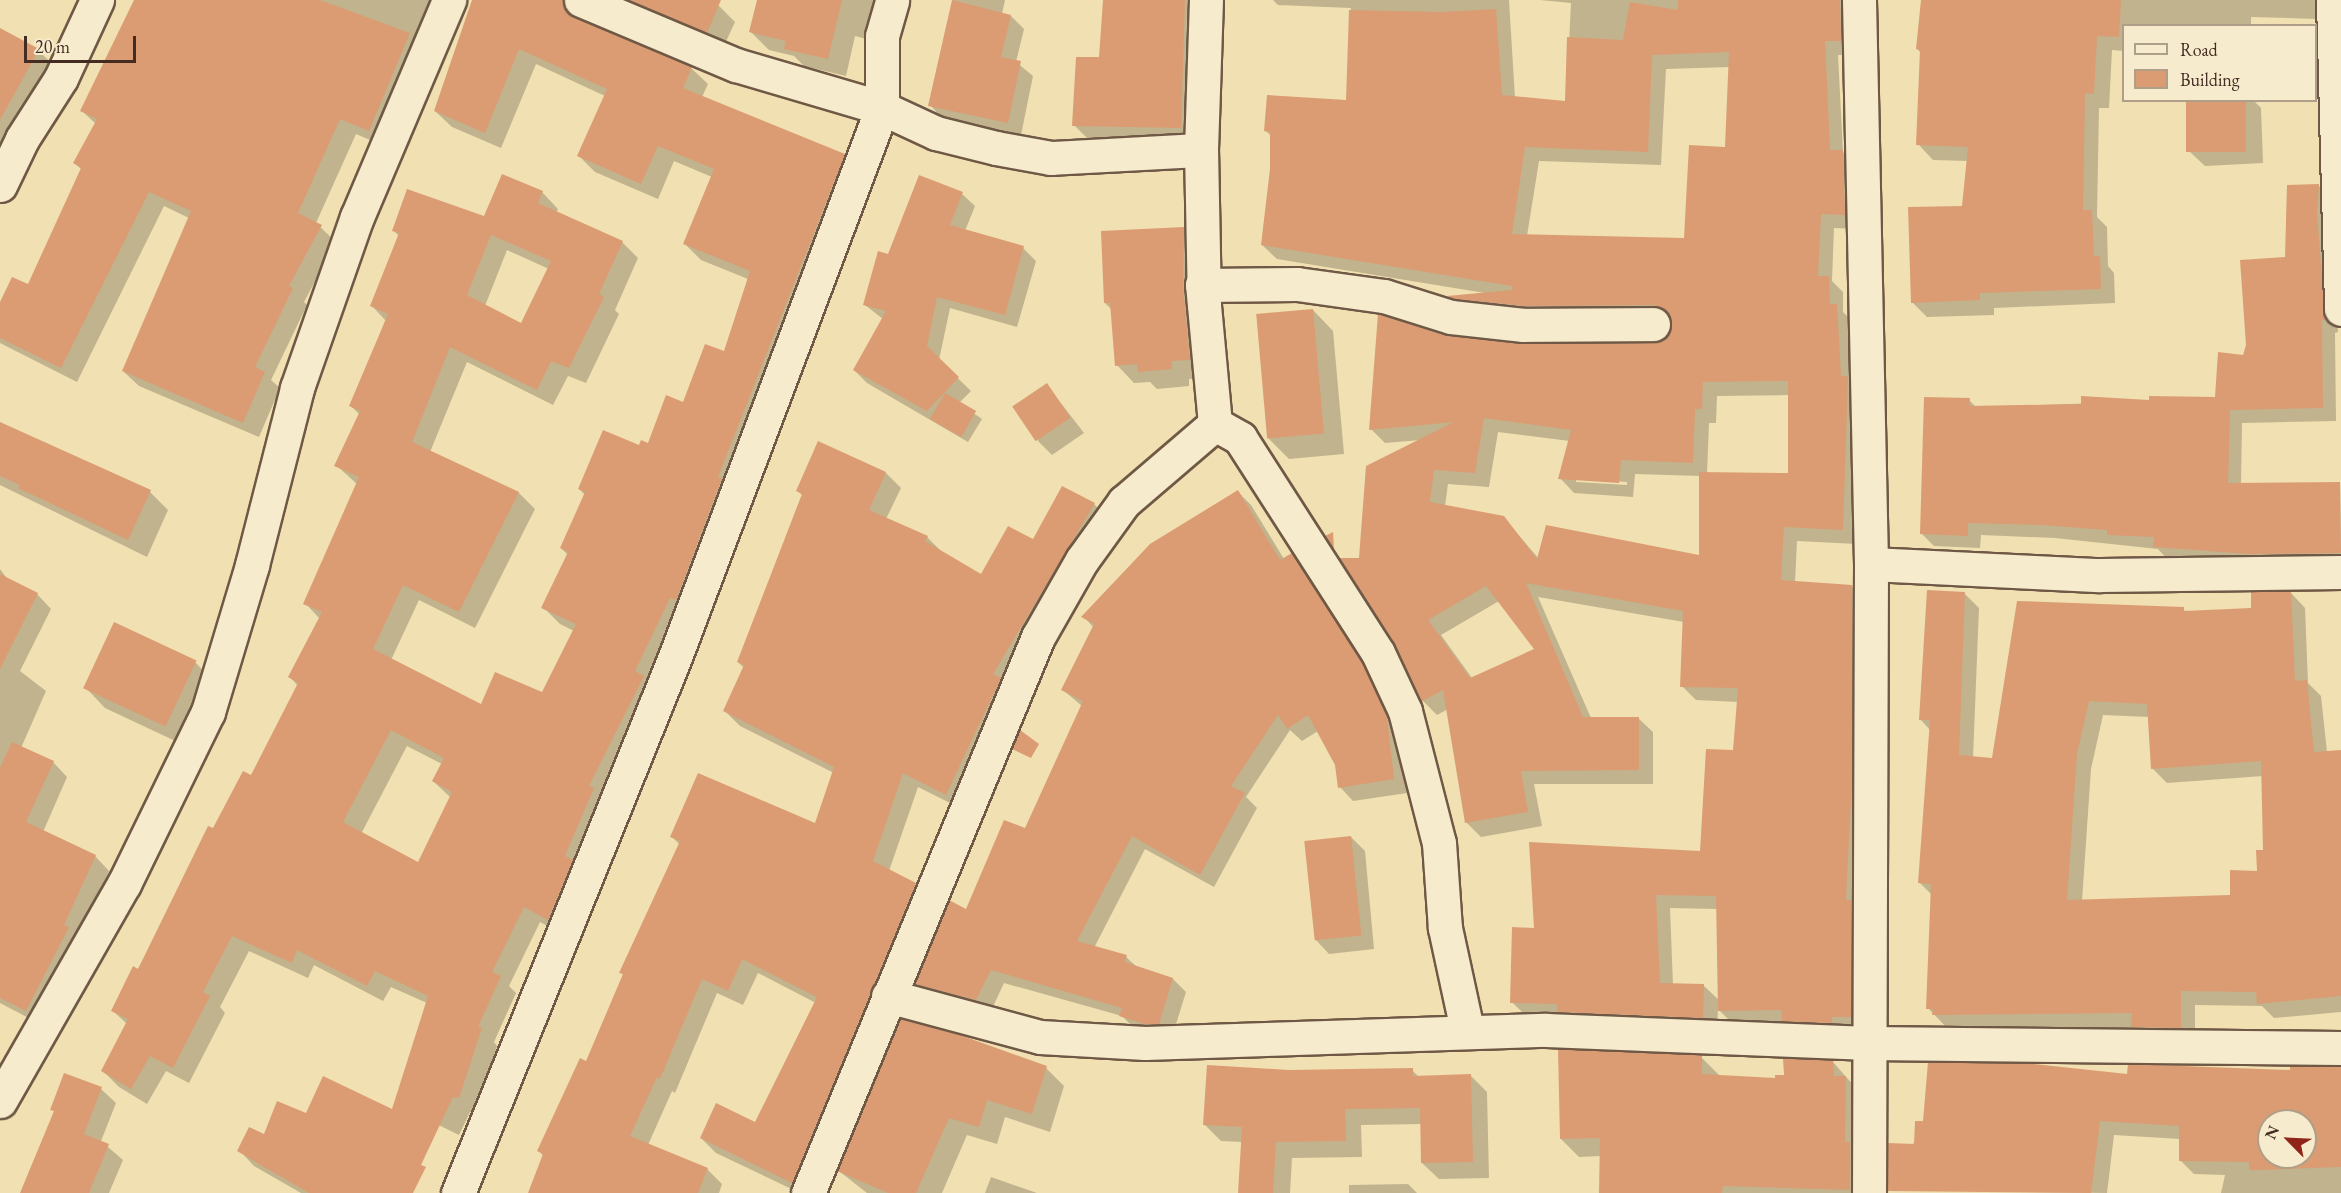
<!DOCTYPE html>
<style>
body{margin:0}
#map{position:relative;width:2341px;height:1193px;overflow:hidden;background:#f1e0b1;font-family:"EB Garamond",serif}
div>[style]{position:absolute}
.shadow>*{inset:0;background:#0003}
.building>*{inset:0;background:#db9c73;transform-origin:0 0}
.roads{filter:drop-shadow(2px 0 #6f5946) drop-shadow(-2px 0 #6f5946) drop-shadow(0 2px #6f5946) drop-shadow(0 -2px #6f5946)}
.minor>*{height:33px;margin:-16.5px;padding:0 16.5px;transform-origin:16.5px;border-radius:16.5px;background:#f6ebcc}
.secondary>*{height:33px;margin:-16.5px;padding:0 16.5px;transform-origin:16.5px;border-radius:16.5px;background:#f6ebcc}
span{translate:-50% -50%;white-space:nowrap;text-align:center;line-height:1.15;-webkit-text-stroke:6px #f6ebcc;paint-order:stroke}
.legend{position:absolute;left:2122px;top:24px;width:195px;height:78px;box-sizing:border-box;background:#f6ebcc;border:2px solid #af9f88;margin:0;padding:8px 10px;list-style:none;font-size:18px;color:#442c23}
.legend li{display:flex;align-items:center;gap:12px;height:30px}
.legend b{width:30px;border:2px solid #af9f88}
.north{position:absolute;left:2257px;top:1109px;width:60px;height:60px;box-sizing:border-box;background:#f6ebcc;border:2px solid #af9f88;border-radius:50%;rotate:294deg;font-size:16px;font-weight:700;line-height:24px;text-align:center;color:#442c23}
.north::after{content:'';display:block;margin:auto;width:21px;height:27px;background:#8f2418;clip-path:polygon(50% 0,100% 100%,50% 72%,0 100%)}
.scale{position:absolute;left:24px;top:36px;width:112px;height:27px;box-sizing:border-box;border:3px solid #442c23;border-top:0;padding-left:8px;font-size:18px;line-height:21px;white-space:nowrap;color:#442c23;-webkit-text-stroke:4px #f6ebcc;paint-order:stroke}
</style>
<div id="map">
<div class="shadow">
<div style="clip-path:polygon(136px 0,445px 0,384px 146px,356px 134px,316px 223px,336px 242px,304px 302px,307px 305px,271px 380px,280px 388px,259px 437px,139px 386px,123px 371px,189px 218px,164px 206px,77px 382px,0 343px,0 305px,29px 286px,82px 170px,75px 163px,96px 124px,82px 111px)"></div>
<div style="clip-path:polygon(evenodd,474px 0,594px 0,585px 1px,578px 21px,691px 68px,708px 84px,702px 97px,844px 156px,860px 172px,565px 935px,540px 922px,509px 986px,516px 993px,494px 1042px,497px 1046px,476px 1114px,470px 1112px,459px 1135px,414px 1113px,427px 1003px,391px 987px,383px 1001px,314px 965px,308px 978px,249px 951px,220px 1007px,225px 1013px,189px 1083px,166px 1071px,147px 1104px,119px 1087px,103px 1071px,127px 1024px,113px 1011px,252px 777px,298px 686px,290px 677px,320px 619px,305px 603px,357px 484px,336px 465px,360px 415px,351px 406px,386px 321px,372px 306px,399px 236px,394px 231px,485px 218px,542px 192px,558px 209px,556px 213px,622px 242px,638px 258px,615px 310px,619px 314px,586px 383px,568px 376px,553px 405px,467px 362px,430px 452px,519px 493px,535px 509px,475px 628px,419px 600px,391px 660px,481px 707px,543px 694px,574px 631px,560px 624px,543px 607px,568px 555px,561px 548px,585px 495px,579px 489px,640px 447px,649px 444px,725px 353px,748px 279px,701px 260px,685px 244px,712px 177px,674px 161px,658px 199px,595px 172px,579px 156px,605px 96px,536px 64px,501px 148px,452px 127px,435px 111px,474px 0,507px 250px,549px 269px,522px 325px,485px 306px,507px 250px,474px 0,407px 746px,442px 764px,433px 781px,451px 798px,419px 864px,361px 834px,407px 746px)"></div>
<div style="clip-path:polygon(609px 0,713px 0,735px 22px,723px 48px)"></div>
<div style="clip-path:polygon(758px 0,888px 0,878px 42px,855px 36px,846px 76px,804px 66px,794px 56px,769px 50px,751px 32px)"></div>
<div style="clip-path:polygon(953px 0,1005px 0,1002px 14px,1011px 16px,1024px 29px,1016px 62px,1033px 76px,1021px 135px,943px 119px,930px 105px)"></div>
<div style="clip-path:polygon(1104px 0,1200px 0,1193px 140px,1087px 138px,1074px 125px,1101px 59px)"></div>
<div style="clip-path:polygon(evenodd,1273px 0,1509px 0,1515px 98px,1566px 103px,1571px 3px,1540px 0,1855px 0,1855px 55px,1838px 55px,1843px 152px,1857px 166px,1858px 229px,1834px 228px,1832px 281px,1843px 292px,1843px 312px,1851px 320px,1857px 544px,1797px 541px,1795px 582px,1852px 586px,1866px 600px,1864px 1031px,1734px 1025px,1718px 1009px,1717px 1031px,1526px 1016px,1512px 1002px,1536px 929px,1702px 852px,1735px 751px,1739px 702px,1696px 700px,1682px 686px,1684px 622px,1538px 597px,1591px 718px,1638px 718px,1653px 732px,1653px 784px,1534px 784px,1542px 826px,1481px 837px,1467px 823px,1448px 709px,1437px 715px,1423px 701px,1361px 560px,1421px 440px,1385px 443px,1371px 429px,1448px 337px,1524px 345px,1654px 344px,1670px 335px,1671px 320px,1540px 320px,1463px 310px,1450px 297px,1485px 293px,1277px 259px,1262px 245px,1271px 169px,1272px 137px,1266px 131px,1347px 102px,1351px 8px,1278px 5px,1273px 0,1730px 67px,1727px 148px,1685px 240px,1527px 236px,1539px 161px,1661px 165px,1666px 69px,1730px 67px,1273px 0,1790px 395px,1789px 474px,1707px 474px,1709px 423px,1716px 423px,1717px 396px,1790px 395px,1273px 0,1498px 432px,1570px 441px,1560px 478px,1574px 493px,1633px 497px,1635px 474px,1701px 476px,1700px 556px,1539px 559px,1504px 518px,1445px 506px,1448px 484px,1489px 487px,1498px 432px,1273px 0,1576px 479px,1627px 482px,1627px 485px,1576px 482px,1576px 479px,1273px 0,1499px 601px,1537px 650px,1472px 678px,1441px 635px,1499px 601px,1273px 0,1670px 908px,1718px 909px,1720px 1001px,1704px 986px,1673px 985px,1670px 908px)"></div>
<div style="clip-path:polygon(1923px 0,2318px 0,2317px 19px,2251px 17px,2251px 26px,2124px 26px,2124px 51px,2112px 50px,2109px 108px,2099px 108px,2097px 217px,2107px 227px,2108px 266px,2114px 273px,2115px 303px,1994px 308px,1994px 315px,1927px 317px,1912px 302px,1963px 207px,1968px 161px,1933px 160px,1918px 144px,1921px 53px,1917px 49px)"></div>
<div style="clip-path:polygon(0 36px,38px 50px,54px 66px,0 189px)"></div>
<div style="clip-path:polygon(2187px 100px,2253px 100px,2261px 108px,2263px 163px,2205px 166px,2189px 151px)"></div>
<div style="clip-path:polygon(2318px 185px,2332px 198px,2330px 227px,2338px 332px,2335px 333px,2336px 421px,2242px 423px,2241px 485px,2340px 483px,2341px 566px,2168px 560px,2158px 549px,2055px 538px,1981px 535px,1980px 548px,1934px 546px,1921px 533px,1969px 400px,1976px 407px,2216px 399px,2244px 356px)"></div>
<div style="clip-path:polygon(962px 194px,975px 206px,965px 231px,1023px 248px,1036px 261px,1017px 327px,950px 308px,939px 360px,971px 391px,959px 403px,982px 419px,968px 442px,867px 383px,854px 370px,883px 319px,865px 305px,889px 256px)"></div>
<div style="clip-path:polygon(1183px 229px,1201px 246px,1207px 377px,1189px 379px,1189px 386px,1157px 389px,1150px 382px,1134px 383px,1117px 365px,1112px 310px,1105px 303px)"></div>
<div style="clip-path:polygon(1313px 310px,1333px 331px,1344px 454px,1289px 459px,1269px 439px)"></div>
<div style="clip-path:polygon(1047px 385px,1084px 433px,1052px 455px,1038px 441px)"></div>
<div style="clip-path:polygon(0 423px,150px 492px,168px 510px,147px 557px,0 485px)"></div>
<div style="clip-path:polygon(886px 473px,901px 488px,886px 519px,927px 537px,942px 552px,982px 576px,1094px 504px,1109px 519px,962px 809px,918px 787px,889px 871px,915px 884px,930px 899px,800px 1193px,716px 1153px,701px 1138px,756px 1124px,816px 1003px,758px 973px,743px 1005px,717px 993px,675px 1093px,672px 1091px,648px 1145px,707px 1169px,722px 1184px,719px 1193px,529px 1193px,544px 1157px,539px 1151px,587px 1063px,624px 975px,621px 972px,680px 845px,672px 837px,816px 825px,834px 773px,740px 726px,725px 711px,744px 668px,738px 662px,803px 496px,798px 491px)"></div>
<div style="clip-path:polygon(1238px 492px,1251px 505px,1284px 559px,1291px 555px,1305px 569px,1375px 677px,1400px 732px,1407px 793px,1353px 801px,1340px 787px,1336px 765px,1318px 731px,1302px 741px,1290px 730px,1246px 797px,1257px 808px,1214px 887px,1145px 849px,1094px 948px,1126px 957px,1137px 967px,1173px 979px,1186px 992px,1172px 1037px,1135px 1029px,1122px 1016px,1004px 983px,990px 1013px,930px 997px,917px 983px,1025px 830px,1082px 706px,1063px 690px,1094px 628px,1084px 617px)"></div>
<div style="clip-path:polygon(0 569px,8px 580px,37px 594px,51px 609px,20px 671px,46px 691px,21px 748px,53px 762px,67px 777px,43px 832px,95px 856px,109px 871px,40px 1024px,0 1003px)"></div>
<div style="clip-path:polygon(evenodd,2291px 593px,2305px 608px,2308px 683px,2321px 696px,2327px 752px,2341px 752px,2341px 1012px,2274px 1018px,2262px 1006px,2195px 1005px,2195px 1042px,2147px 1041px,2133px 1028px,1948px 1029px,1928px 1008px,1932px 895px,1920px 883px,1930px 730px,1920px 719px,1965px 594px,1979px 608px,1973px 758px,1993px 760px,2183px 609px,2186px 612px,2252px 609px,2291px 593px,2103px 715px,2149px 717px,2152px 768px,2167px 783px,2263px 776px,2264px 851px,2259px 872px,2231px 897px,2082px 901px,2091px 769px,2103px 715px)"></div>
<div style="clip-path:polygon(195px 662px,215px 683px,186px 746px,105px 708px,85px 687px)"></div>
<div style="clip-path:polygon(1351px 837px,1365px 851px,1374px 949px,1329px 954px,1316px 940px)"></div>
<div style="clip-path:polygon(1701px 1057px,1720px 1076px,1776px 1080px,1833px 1062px,1863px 1096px,1868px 1193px,1601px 1193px,1601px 1156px,1579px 1157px,1561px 1139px)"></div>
<div style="clip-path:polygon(1046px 1068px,1064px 1086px,1050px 1132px,1005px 1117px,997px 1144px,967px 1135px,942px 1193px,867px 1193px,839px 1171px)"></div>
<div style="clip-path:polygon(evenodd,2341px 1068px,2341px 1193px,2221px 1193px,2225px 1175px,2194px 1174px,2180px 1160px,2180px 1139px,2114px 1135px,2107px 1193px,1889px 1190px,1924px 1123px,2129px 1076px,2341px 1068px,2269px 1121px,2305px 1121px,2305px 1157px,2269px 1157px,2269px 1121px)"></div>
<div style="clip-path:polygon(1412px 1070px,1419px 1077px,1470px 1075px,1487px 1092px,1489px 1178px,1439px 1179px,1422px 1163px,1422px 1124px,1361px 1125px,1362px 1157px,1292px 1158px,1290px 1193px,1239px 1193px,1243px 1142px,1221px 1141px,1205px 1125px,1289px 1071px)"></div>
<div style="clip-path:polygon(101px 1089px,116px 1103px,101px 1141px,123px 1160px,109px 1193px,21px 1193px,55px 1112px,52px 1109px)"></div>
<div style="clip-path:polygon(307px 1115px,383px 1193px,301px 1193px,254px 1166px,239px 1150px)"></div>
<div style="clip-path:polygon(991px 1177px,1037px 1193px,985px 1193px)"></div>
<div style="clip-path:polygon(1408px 1184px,1417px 1193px,1349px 1193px,1349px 1185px)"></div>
</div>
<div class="building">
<div style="clip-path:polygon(134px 0,320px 0,410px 33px,369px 131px,340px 119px,298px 213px,322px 225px,289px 286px,293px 288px,255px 367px,265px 372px,243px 423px,122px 371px,191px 211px,149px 192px,61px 368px,0 338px,0 302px,12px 277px,28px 284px,81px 168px,73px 163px,97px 119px,80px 111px)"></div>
<div style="clip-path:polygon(evenodd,472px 0,563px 0,566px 11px,574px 17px,692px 67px,683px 88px,845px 154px,718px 477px,722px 478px,676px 600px,670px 598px,635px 671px,644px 676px,589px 786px,594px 788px,565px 856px,573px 860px,548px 920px,524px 907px,492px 972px,501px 976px,478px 1027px,482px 1028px,459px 1098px,453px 1097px,421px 1165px,426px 1167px,413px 1193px,309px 1193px,237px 1151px,249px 1127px,264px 1134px,277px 1101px,306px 1113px,323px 1076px,392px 1109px,428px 996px,375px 971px,367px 986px,297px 950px,292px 963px,232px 936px,203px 992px,210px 996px,173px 1068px,150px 1056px,131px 1089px,101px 1071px,128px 1019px,111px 1011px,133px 966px,138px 969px,208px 826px,213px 828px,243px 771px,251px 775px,298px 683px,288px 677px,322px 612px,303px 604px,359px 477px,334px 466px,360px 411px,349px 406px,388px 314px,370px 306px,399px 233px,392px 231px,407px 189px,484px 216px,502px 174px,543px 191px,538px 203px,623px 241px,599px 294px,604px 297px,569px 368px,551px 361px,537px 390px,450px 347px,412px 442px,519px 492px,459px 612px,403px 585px,373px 649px,481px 704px,495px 672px,542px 692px,576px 624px,541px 608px,568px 552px,560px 548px,585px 492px,578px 489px,603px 430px,639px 445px,641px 440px,648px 443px,666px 395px,683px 402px,705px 344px,724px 351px,750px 271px,683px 244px,714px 169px,658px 146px,641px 184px,577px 156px,607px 89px,519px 49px,485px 133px,434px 111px,472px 0,491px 235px,551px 261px,521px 323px,467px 295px,491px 235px,472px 0,391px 730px,444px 758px,432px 781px,452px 792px,418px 862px,343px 822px,391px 730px)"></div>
<div style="clip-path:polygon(629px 0,721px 0,707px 33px)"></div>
<div style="clip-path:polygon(757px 0,842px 0,828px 59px,784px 49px,786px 41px,749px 32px)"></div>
<div style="clip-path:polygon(952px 0,1011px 15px,1001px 57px,1021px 61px,1008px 123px,928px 106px)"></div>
<div style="clip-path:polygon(1103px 0,1185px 0,1181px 128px,1072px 126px,1076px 57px,1099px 57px)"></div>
<div style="clip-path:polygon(evenodd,1678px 0,1840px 0,1841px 41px,1825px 41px,1830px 150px,1843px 150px,1845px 215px,1821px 214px,1818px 276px,1829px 276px,1830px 304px,1837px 304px,1841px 376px,1848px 376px,1843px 530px,1784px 527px,1781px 580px,1852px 585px,1852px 780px,1846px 900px,1851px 900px,1851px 1017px,1832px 1017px,1832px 1023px,1782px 1021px,1781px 1010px,1718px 1011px,1716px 896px,1656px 895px,1660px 983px,1704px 984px,1703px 1018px,1557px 1012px,1557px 1004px,1510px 1003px,1512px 927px,1534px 928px,1529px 842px,1700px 851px,1706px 749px,1733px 750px,1738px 688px,1680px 687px,1683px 611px,1526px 583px,1583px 717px,1639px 717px,1639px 770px,1521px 771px,1528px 812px,1465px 823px,1443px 690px,1421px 702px,1394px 643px,1339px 558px,1359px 558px,1366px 466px,1454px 422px,1369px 430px,1378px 314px,1449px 336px,1524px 344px,1654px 343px,1670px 333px,1669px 314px,1653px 305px,1525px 306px,1455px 299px,1447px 296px,1512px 290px,1512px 286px,1261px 245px,1270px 169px,1270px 132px,1264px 131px,1267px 95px,1346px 100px,1349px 10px,1441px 12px,1496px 9px,1502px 95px,1565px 101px,1567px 37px,1623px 40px,1630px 2px,1678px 10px,1678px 0,1729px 52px,1725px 147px,1689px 145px,1684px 238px,1512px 234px,1525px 147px,1648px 152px,1652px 55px,1729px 52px,1678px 0,1788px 381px,1788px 473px,1699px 472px,1699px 555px,1546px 525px,1537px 559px,1504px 516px,1430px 502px,1434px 470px,1475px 473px,1484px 418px,1571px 430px,1558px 479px,1619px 483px,1621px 460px,1693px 463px,1695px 409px,1702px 409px,1703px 382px,1788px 381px,1678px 0,1486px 586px,1534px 649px,1470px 678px,1428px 620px,1486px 586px)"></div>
<div style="clip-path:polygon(1921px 0,2121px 0,2119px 37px,2097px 36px,2094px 94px,2085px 93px,2083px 210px,2092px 210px,2094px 256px,2100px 256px,2101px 289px,1980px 293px,1980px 300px,1911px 303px,1908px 207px,1962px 206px,1968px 147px,1916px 145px,1920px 50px,1916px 49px)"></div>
<div style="clip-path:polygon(0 28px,39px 49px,0 120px)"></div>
<div style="left:2186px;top:100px;width:60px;height:52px"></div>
<div style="clip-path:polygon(919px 175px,963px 192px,950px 225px,1024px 246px,1005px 315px,937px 297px,927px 346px,959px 377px,927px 411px,853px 370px,886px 311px,863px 305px,878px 251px,888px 254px)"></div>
<div style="clip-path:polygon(2319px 184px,2317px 212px,2325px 320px,2322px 320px,2323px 408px,2230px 410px,2228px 483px,2340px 482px,2341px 553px,2250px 554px,2153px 547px,2154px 537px,2107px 535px,2107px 530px,2041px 525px,1968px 523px,1968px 536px,1920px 534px,1924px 397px,1970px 398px,1969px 406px,2081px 404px,2081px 396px,2149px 400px,2149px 396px,2215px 397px,2218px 352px,2243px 355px,2246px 345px,2240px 260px,2285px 257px,2287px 185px)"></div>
<div style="clip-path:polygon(1184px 227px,1183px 287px,1190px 360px,1172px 361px,1172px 369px,1138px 372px,1137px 364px,1115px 366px,1110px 303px,1104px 303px,1101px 231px)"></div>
<div style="left:1313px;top:309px;width:125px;height:57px;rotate:85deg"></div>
<div style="left:1047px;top:383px;width:42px;height:42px;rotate:56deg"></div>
<div style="left:945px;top:393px;width:36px;height:30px;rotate:30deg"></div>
<div style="clip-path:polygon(0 422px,151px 490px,128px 540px,18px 488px,20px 485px,0 476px)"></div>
<div style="clip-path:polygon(818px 441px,886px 472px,869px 510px,928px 536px,925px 541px,981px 574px,1008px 526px,1033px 539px,1062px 486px,1095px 503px,993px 674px,1001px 678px,946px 795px,903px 773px,873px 861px,916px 883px,792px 1183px,700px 1138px,716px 1103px,755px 1122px,817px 997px,742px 959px,728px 991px,702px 979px,660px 1079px,657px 1077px,630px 1136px,708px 1168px,698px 1193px,528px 1193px,543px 1154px,537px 1151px,580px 1058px,586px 1061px,623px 974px,619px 973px,680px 841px,670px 837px,698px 773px,815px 823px,834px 767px,723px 711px,744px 665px,737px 662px,802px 494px,796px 491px)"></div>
<div style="clip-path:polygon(1238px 490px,1280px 560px,1292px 553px,1362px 662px,1387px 717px,1394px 779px,1338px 788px,1335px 765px,1308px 715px,1287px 729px,1278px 715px,1231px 786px,1245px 793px,1200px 875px,1132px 836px,1077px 941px,1127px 955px,1125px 962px,1173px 978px,1159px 1024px,1144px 1024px,1119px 1016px,1122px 1008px,991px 970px,976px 1000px,915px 984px,949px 900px,966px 909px,1004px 820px,1025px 828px,1083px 701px,1061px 690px,1094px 624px,1081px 617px,1150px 544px)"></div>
<div style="clip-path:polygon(1333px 532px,1334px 550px,1325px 536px)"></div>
<div style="clip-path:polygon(0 574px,38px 593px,0 669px)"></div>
<div style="clip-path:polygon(evenodd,1927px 590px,1965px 592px,1959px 755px,1992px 758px,2017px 601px,2184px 607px,2184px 611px,2251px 608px,2251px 592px,2291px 591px,2295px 681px,2307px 680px,2314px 752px,2341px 750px,2341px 996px,2257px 1004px,2256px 992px,2181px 991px,2181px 1028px,2131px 1027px,2132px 1013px,1932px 1015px,1933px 1009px,1926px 1009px,1931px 884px,1918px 883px,1930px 720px,1919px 720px,1927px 590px,2089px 701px,2147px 704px,2151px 769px,2261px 761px,2263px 850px,2256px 850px,2257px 871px,2230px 870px,2230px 895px,2067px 900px,2077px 754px,2089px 701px)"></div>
<div style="left:114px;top:622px;width:91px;height:73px;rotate:25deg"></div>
<div style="clip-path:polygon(1020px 730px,1039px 744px,1031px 758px,1012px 749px)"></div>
<div style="clip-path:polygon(12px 742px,54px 761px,26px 822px,96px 855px,64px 925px,69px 927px,26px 1011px,0 998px,0 768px)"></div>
<div style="left:1351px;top:836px;width:100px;height:47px;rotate:84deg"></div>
<div style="clip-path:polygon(900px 1019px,960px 1035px,1047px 1066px,1032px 1114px,987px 1100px,979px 1127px,949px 1118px,916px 1193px,888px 1193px,837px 1171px)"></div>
<div style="clip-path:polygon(1558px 1049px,1702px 1055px,1702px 1074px,1775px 1078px,1775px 1075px,1784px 1075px,1783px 1058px,1833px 1060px,1834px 1076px,1846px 1076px,1845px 1142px,1850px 1142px,1850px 1190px,1723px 1186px,1722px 1193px,1599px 1193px,1600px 1138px,1560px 1139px)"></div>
<div style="clip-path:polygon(evenodd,1928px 1062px,2034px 1064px,2127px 1074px,2128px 1064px,2290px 1070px,2290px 1066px,2341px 1067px,2341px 1167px,2257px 1170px,2249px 1170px,2249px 1162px,2179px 1161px,2179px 1126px,2100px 1121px,2091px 1193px,1888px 1191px,1888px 1143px,1914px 1144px,1915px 1121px,1923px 1121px,1928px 1062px,2269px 1121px,2305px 1121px,2305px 1157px,2269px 1157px,2269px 1121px)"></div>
<div style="clip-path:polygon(1207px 1065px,1289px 1070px,1413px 1068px,1413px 1076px,1471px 1074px,1473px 1162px,1421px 1163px,1420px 1108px,1345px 1109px,1346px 1141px,1276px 1142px,1273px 1193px,1238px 1193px,1242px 1127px,1203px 1125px)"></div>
<div style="clip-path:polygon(64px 1073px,102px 1087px,84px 1134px,109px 1144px,89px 1193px,20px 1193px,54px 1111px,50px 1110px)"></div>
</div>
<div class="roads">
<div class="minor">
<div style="left:581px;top:0;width:168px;rotate:22.8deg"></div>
<div style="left:736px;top:65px;width:152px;rotate:16.4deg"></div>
<div style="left:882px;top:108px;width:60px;rotate:24.8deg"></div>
<div style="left:936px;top:133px;width:62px;rotate:14deg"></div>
<div style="left:996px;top:148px;width:56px;rotate:10.3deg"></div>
<div style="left:1051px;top:158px;width:150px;rotate:-3.1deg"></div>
<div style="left:2333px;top:0;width:309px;rotate:88.5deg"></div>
<div style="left:0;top:185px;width:51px;rotate:-64.4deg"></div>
<div style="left:22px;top:139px;width:72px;rotate:-57.4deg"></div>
<div style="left:61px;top:78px;width:86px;rotate:-65.2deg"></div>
<div style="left:1204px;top:305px;width:155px;rotate:-91.1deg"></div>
<div style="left:1201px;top:150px;width:150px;rotate:-88.1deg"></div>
<div style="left:1215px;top:424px;width:29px;rotate:29deg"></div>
<div style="left:1240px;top:438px;width:255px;rotate:57.3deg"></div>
<div style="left:1378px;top:653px;width:64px;rotate:65deg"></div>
<div style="left:1405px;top:711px;width:136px;rotate:75.6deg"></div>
<div style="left:1439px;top:843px;width:85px;rotate:86deg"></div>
<div style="left:1445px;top:928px;width:104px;rotate:77.8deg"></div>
<div style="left:1215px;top:424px;width:140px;rotate:-95.3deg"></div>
<div style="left:1202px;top:285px;width:95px;rotate:-0.6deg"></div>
<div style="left:1297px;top:284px;width:88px;rotate:7.9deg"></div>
<div style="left:1384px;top:296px;width:70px;rotate:17.4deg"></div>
<div style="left:1451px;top:317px;width:73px;rotate:6.3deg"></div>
<div style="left:1524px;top:325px;width:129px;rotate:-0.4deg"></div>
<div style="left:1871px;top:564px;width:229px;rotate:2.8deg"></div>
<div style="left:2100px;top:575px;width:241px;rotate:-0.7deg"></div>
<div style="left:888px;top:996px;width:157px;rotate:15.1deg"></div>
<div style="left:1040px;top:1037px;width:105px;rotate:3.3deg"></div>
<div style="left:1145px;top:1043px;width:401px;rotate:-1.9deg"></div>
<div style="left:1546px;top:1030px;width:323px;rotate:2.3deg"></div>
<div style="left:1869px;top:1043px;width:472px;rotate:0.6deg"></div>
<div style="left:0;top:1101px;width:250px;rotate:-60.3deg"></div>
<div style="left:124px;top:884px;width:191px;rotate:-64deg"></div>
<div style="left:208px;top:712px;width:153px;rotate:-73.3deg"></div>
<div style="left:252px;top:565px;width:183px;rotate:-75.7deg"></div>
<div style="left:297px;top:388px;width:181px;rotate:-70.7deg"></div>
<div style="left:357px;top:217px;width:236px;rotate:-67deg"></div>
<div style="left:458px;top:1193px;width:578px;rotate:-67.96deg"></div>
<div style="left:675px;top:657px;width:587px;rotate:-69.34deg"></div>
<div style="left:882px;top:108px;width:72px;rotate:-90deg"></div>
<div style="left:882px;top:36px;width:37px;rotate:-74deg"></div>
<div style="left:808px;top:1193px;width:602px;rotate:-67.53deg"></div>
<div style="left:1038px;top:637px;width:89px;rotate:-60.3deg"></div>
<div style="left:1082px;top:560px;width:72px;rotate:-54.1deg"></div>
<div style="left:1124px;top:502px;width:120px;rotate:-40.6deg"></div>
</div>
<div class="secondary">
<div style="left:1859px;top:0;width:564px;rotate:88.78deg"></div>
<div style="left:1871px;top:564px;width:629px;rotate:90.18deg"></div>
</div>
</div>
<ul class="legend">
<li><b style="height:8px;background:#f6ebcc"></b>Road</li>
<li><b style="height:16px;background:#db9c73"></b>Building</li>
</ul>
<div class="north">N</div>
<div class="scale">20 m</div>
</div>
